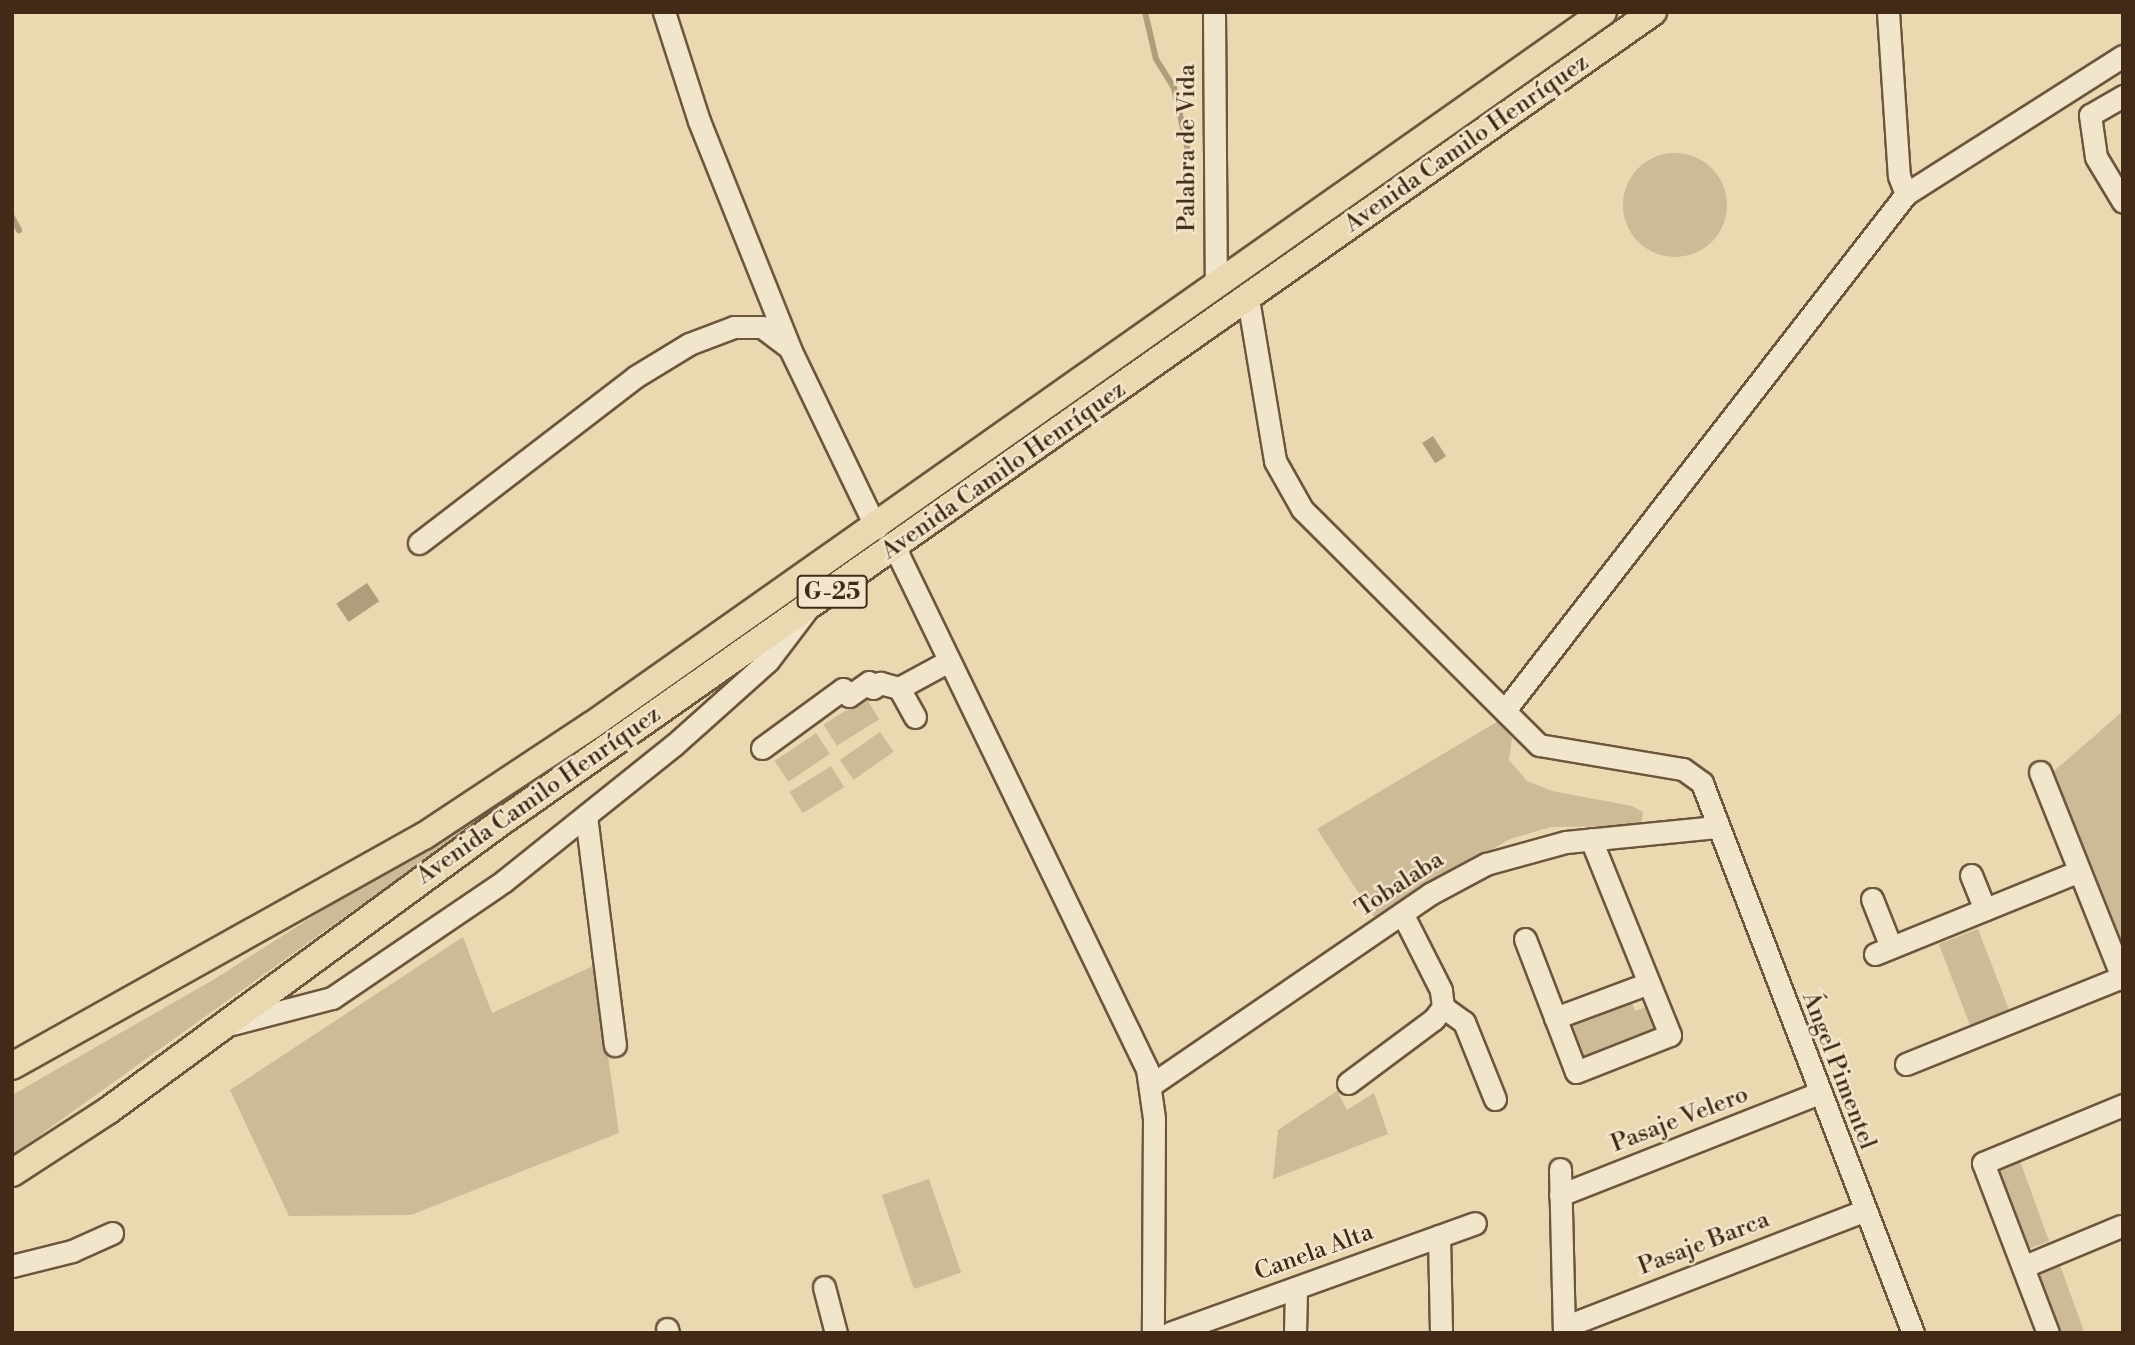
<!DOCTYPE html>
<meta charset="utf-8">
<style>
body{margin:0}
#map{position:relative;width:2135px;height:1345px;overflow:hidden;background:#e9d8b0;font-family:"Libre Bodoni",serif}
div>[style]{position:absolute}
.green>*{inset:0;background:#cdba96;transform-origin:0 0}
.round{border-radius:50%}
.water>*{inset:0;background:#b09d7c;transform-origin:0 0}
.stream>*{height:6px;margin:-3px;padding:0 3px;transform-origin:3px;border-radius:3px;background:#b09d7c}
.roads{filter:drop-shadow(2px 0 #6c563d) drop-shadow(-2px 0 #6c563d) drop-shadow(0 2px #6c563d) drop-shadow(0 -2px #6c563d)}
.minor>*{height:21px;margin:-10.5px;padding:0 10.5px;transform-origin:10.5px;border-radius:10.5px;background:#f1e6cc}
.major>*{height:26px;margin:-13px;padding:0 13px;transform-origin:13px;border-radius:13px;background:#e9d8b0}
span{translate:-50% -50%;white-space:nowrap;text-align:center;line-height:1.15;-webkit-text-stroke:5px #f1e6cc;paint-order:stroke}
.shield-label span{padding:2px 5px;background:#f1e6cc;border:2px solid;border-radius:5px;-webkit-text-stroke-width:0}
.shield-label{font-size:23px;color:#422a17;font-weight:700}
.street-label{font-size:24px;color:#422a17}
.frame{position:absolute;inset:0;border:14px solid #422a17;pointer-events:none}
</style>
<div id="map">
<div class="green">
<div class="round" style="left:1623px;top:153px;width:104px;height:104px"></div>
<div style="clip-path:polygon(694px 674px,598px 747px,432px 854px,12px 1155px,12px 1095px,213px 980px)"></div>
<div style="left:866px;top:698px;width:25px;height:50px;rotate:58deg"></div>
<div style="clip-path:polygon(2123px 711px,2123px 950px,2052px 773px)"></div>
<div style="clip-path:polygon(1500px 720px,1512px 738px,1509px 760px,1527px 781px,1552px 791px,1632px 806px,1643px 812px,1642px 821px,1626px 826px,1551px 827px,1510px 839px,1375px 918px,1317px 829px)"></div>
<div style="left:880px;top:732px;width:24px;height:49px;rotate:55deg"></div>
<div style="left:816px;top:733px;width:25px;height:50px;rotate:56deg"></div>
<div style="left:831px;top:766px;width:25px;height:49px;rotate:58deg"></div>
<div style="left:1978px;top:929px;width:93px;height:42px;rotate:69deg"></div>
<div style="clip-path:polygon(463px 937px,492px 1013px,595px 965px,619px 1133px,411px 1215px,289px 1216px,230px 1090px)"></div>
<div style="clip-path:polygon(1630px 996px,1635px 1011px,1646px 1007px,1656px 1034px,1584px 1060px,1569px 1019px)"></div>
<div style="clip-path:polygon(1337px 1091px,1347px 1110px,1374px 1093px,1388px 1134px,1273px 1179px,1278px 1130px)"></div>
<div style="left:2017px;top:1153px;width:94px;height:26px;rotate:70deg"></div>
<div style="left:929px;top:1179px;width:99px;height:50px;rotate:71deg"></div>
<div style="left:2058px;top:1260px;width:77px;height:26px;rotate:70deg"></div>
</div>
<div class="water">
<div style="left:1433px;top:436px;width:24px;height:13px;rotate:57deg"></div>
<div style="left:367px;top:583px;width:22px;height:37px;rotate:56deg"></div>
</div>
<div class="stream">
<div style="left:1145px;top:12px;width:48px;rotate:76.8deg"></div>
<div style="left:1156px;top:59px;width:34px;rotate:58deg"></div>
<div style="left:1174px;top:88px;width:69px;rotate:77.4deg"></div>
<div style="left:12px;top:217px;width:15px;rotate:62deg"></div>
</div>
<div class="roads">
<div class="minor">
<div style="left:664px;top:12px;width:114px;rotate:72.2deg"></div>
<div style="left:699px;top:121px;width:245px;rotate:68.2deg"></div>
<div style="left:790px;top:349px;width:199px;rotate:64.3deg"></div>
<div style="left:1214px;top:12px;width:272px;rotate:89.6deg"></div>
<div style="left:1888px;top:12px;width:164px;rotate:86.2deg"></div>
<div style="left:1899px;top:176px;width:19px;rotate:69deg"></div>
<div style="left:2123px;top:96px;width:38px;rotate:150deg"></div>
<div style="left:2090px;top:115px;width:42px;rotate:81.9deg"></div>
<div style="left:2096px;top:157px;width:52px;rotate:59deg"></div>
<div style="left:1248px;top:299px;width:164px;rotate:80.5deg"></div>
<div style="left:1275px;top:461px;width:55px;rotate:60.6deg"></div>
<div style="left:1302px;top:509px;width:334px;rotate:44.9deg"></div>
<div style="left:1539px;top:745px;width:146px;rotate:9.5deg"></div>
<div style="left:1683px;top:769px;width:24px;rotate:36deg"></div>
<div style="left:1702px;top:783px;width:589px;rotate:69.01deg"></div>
<div style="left:419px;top:543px;width:272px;rotate:-37.5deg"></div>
<div style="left:635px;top:377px;width:63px;rotate:-31.4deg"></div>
<div style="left:689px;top:344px;width:48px;rotate:-20.7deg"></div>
<div style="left:734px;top:327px;width:28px"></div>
<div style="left:762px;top:327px;width:30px;rotate:37deg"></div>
<div style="left:895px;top:548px;width:579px;rotate:64.19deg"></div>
<div style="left:1147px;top:1069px;width:49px;rotate:81.9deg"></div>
<div style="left:1154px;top:1118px;width:215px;rotate:90.3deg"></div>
<div style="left:899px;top:688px;width:33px;rotate:61deg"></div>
<div style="left:1505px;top:710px;width:653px;rotate:-52.15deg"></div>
<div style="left:1906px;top:194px;width:257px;rotate:-32.5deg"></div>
<div style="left:762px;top:748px;width:100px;rotate:-36.1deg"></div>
<div style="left:843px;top:689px;width:9px;rotate:49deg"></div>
<div style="left:849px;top:696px;width:24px;rotate:-35deg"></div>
<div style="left:869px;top:682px;width:7px;rotate:56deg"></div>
<div style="left:873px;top:688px;width:9px;rotate:-36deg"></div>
<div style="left:880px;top:683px;width:20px;rotate:15deg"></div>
<div style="left:899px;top:688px;width:55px;rotate:-28.4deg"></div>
<div style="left:2040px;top:772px;width:223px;rotate:68.2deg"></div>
<div style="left:586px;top:816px;width:231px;rotate:82.8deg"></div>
<div style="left:1971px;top:875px;width:37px;rotate:68deg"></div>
<div style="left:1872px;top:899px;width:52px;rotate:68.4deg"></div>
<div style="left:1525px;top:939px;width:142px;rotate:69deg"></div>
<div style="left:1576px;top:1072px;width:101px;rotate:-21.5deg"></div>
<div style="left:1670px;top:1035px;width:211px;rotate:-112deg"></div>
<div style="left:1875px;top:954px;width:220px;rotate:-22.1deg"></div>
<div style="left:1443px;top:1007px;width:26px;rotate:36deg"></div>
<div style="left:1464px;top:1022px;width:83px;rotate:68.1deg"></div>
<div style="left:1555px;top:1018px;width:100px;rotate:-20.4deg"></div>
<div style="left:232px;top:1024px;width:103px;rotate:-14.6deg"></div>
<div style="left:332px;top:998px;width:208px;rotate:-34.2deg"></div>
<div style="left:504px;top:881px;width:218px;rotate:-38.7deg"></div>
<div style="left:674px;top:745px;width:126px;rotate:-41.8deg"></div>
<div style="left:768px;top:661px;width:61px;rotate:-52.9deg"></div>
<div style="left:1906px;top:1064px;width:233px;rotate:-21.9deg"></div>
<div style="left:1348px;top:1083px;width:107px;rotate:-36.7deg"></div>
<div style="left:1434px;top:1019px;width:15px;rotate:-53deg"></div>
<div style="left:1443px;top:1007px;width:17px;rotate:-97deg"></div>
<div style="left:1441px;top:990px;width:86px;rotate:-116.9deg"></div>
<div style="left:1151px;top:1085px;width:338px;rotate:-34.4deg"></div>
<div style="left:1430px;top:894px;width:64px;rotate:-28.2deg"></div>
<div style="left:1486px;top:864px;width:83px;rotate:-15.4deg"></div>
<div style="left:1566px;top:842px;width:151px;rotate:-5.7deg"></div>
<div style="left:1560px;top:1169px;width:164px;rotate:88.6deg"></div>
<div style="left:1560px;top:1195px;width:278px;rotate:-21.5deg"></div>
<div style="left:1439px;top:1236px;width:97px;rotate:88.8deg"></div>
<div style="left:12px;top:1266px;width:62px;rotate:-14deg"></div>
<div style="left:72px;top:1251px;width:44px;rotate:-24.2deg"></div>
<div style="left:2025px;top:1266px;width:104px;rotate:-22.6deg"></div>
<div style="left:824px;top:1287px;width:48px;rotate:75.4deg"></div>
<div style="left:1564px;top:1327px;width:321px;rotate:-21.2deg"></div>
<div style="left:667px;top:1329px;width:4px;rotate:76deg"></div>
<div style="left:1170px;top:1333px;width:324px;rotate:-19.8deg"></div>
<div style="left:1295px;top:1333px;width:45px;rotate:-88.7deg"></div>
<div style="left:2048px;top:1333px;width:182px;rotate:-110.9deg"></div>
<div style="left:1983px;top:1163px;width:152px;rotate:-22.5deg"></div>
</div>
<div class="major">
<div style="left:12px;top:1066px;width:472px;rotate:-29.2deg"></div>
<div style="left:424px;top:836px;width:201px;rotate:-33.5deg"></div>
<div style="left:592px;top:725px;width:1237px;rotate:-35.19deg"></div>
<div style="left:12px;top:1173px;width:116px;rotate:-33deg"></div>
<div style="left:109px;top:1110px;width:494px;rotate:-36.3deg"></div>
<div style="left:507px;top:818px;width:1401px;rotate:-35.12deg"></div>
</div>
</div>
<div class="shield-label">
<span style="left:832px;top:592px">G-25</span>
</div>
<div class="street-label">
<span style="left:1467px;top:144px;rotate:-35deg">Avenida Camilo Henríquez</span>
<span style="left:1188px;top:148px;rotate:-90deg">Palabra de Vida</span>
<span style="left:1004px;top:471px;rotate:-35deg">Avenida Camilo Henríquez</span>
<span style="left:539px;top:796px;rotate:-35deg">Avenida Camilo Henríquez</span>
<span style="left:1400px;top:885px;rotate:-33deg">Tobalaba</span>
<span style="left:1838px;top:1071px;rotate:69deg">Ángel Pimentel</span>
<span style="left:1680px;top:1120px;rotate:-21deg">Pasaje Velero</span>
<span style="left:1704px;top:1244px;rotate:-21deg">Pasaje Barca</span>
<span style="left:1314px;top:1253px;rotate:-20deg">Canela Alta</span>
</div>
<div class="frame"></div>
</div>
